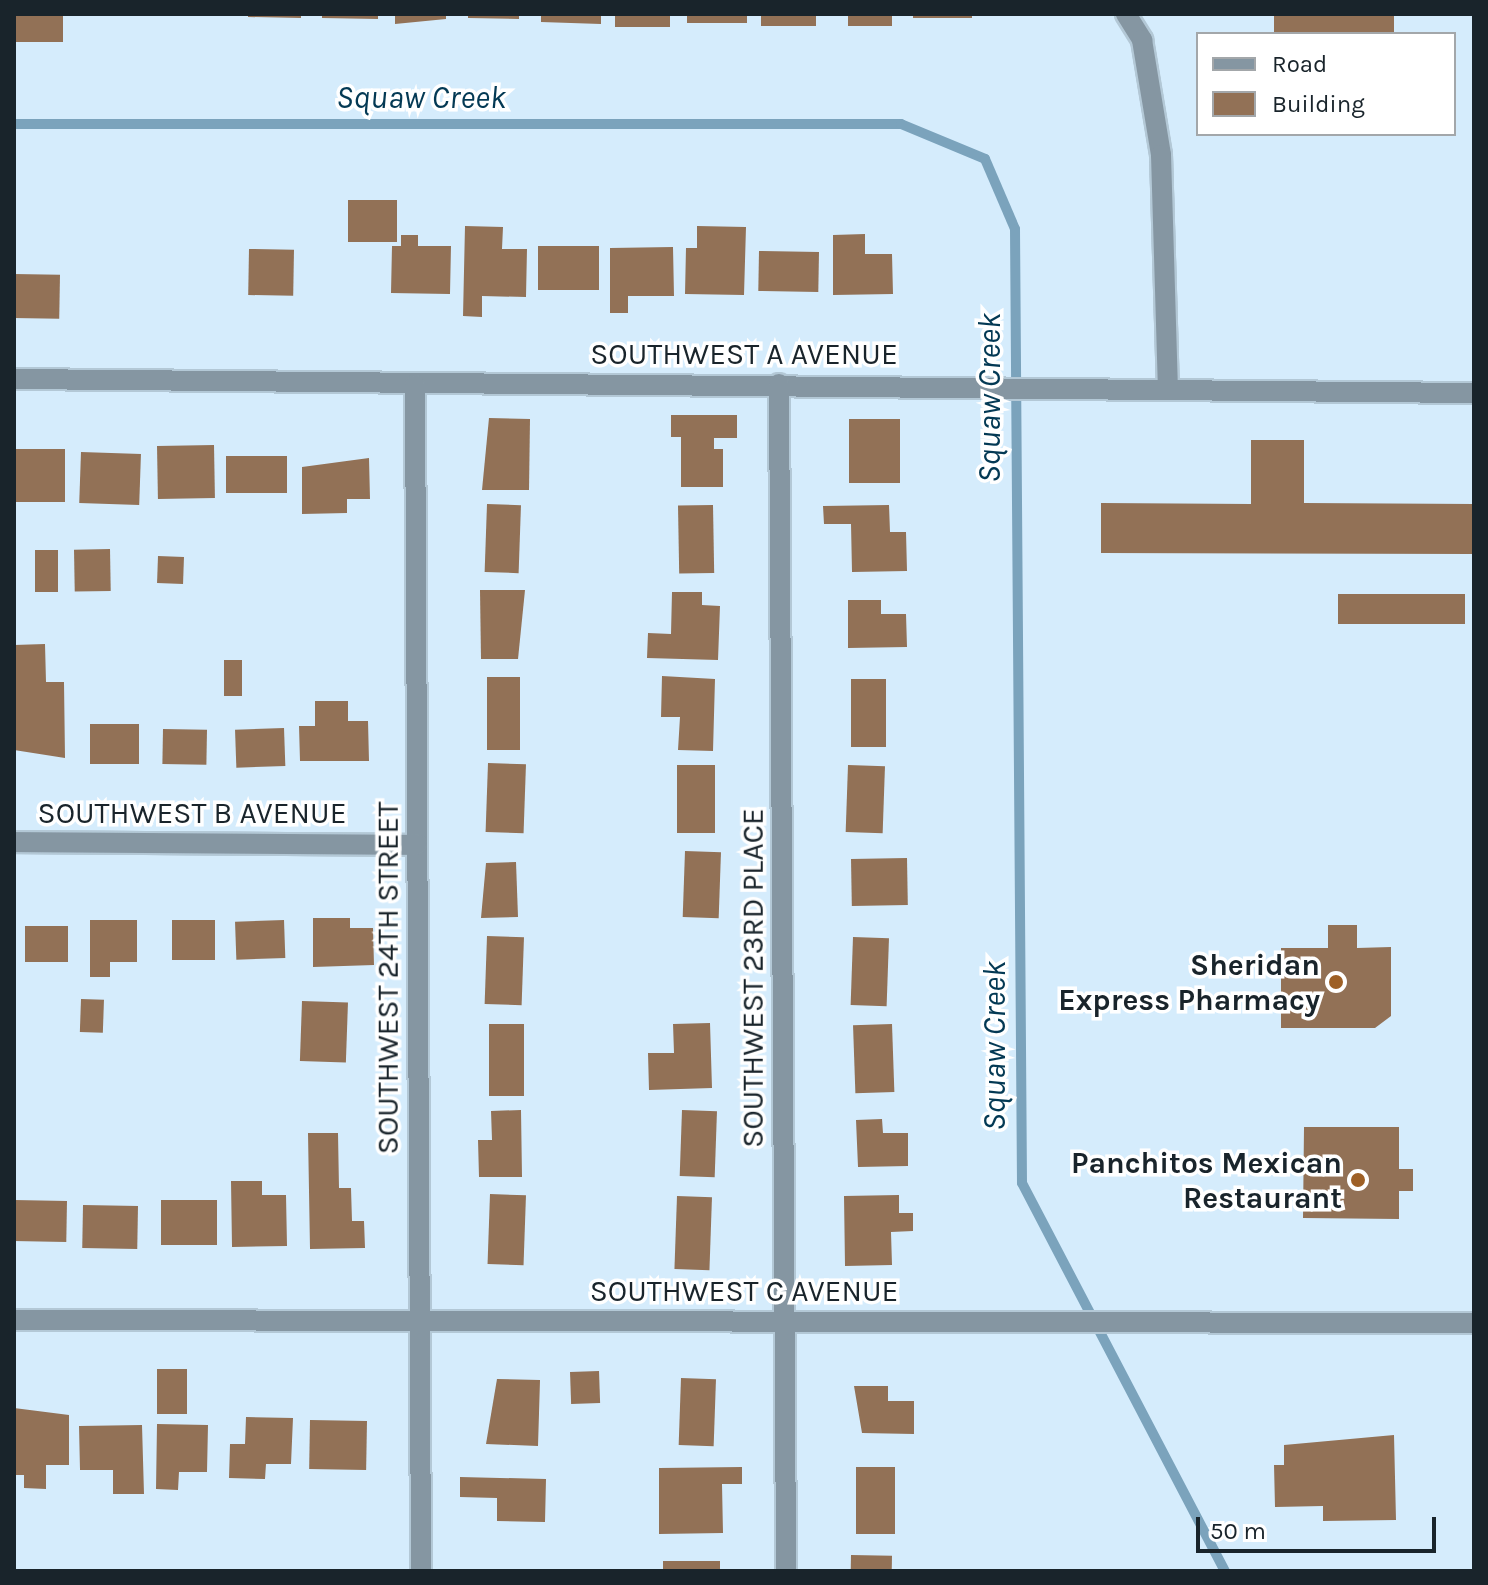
<!DOCTYPE html>
<style>
body{margin:0}
#map{position:relative;width:1488px;height:1585px;overflow:hidden;background:#d5ecfc;font-family:Karla,sans-serif}
div>[style]{position:absolute}
.stream>*{height:10px;margin:-5px;padding:0 5px;transform-origin:5px;border-radius:5px;background:#7ba3bc}
.building>*{inset:0;background:#927156;transform-origin:0 0}
.roads{filter:drop-shadow(2px 0 #b3c8d6) drop-shadow(-2px 0 #b3c8d6) drop-shadow(0 2px #b3c8d6) drop-shadow(0 -2px #b3c8d6)}
.street>*{height:20px;margin:-10px;padding:0 10px;transform-origin:10px;border-radius:10px;background:#8596a2}
.dots>*{width:22px;height:22px;translate:-50% -50%;box-sizing:border-box;border:4px solid #fff;border-radius:50%}
span{translate:-50% -50%;white-space:nowrap;text-align:center;line-height:1.15;-webkit-text-stroke:7px #fff;paint-order:stroke}
.street-label{font-size:30px;color:#19242b}
.poi-label{font-size:30px;color:#19242b;font-weight:700}
.right{translate:-100% -50%;text-align:right}
.water-label{font-size:32px;color:#033954;font-style:italic}
.frame{position:absolute;inset:0;border:16px solid #19242b;pointer-events:none}
.legend{position:absolute;left:1196px;top:32px;width:260px;height:104px;box-sizing:border-box;background:#fff;border:2px solid #a3a7aa;margin:0;padding:10px 14px;list-style:none;font-size:24px;color:#19242b}
.legend li{display:flex;align-items:center;gap:16px;height:40px}
.legend b{width:40px;border:2px solid #a3a7aa}
.scale{position:absolute;left:1196px;top:1517px;width:240px;height:36px;box-sizing:border-box;border:4px solid #19242b;border-top:0;padding-left:10px;font-size:24px;line-height:28px;white-space:nowrap;color:#19242b;-webkit-text-stroke:6px #fff;paint-order:stroke}
</style>
<div id="map">
<div class="stream">
<div style="left:14px;top:124px;width:887px"></div>
<div style="left:901px;top:124px;width:91px;rotate:22.6deg"></div>
<div style="left:985px;top:159px;width:76px;rotate:66.8deg"></div>
<div style="left:1015px;top:229px;width:954px;rotate:89.58deg"></div>
<div style="left:1022px;top:1183px;width:438px;rotate:62.4deg"></div>
</div>
<div class="building">
<div style="left:14px;top:14px;width:49px;height:28px"></div>
<div style="clip-path:polygon(248px 14px,301px 14px,301px 18px,248px 17px)"></div>
<div style="clip-path:polygon(322px 14px,378px 14px,378px 19px,322px 18px)"></div>
<div style="clip-path:polygon(395px 14px,446px 14px,446px 19px,395px 24px)"></div>
<div style="clip-path:polygon(468px 14px,519px 14px,519px 19px,468px 18px)"></div>
<div style="clip-path:polygon(541px 14px,601px 14px,601px 24px,541px 22px)"></div>
<div style="left:615px;top:14px;width:55px;height:13px"></div>
<div style="left:687px;top:14px;width:60px;height:9px"></div>
<div style="left:761px;top:14px;width:55px;height:12px"></div>
<div style="left:848px;top:14px;width:44px;height:12px"></div>
<div style="left:913px;top:14px;width:59px;height:4px"></div>
<div style="left:1274px;top:14px;width:120px;height:20px"></div>
<div style="left:348px;top:200px;width:49px;height:42px"></div>
<div style="clip-path:polygon(465px 226px,503px 227px,502px 249px,527px 249px,526px 297px,482px 296px,482px 317px,463px 316px)"></div>
<div style="clip-path:polygon(697px 226px,746px 227px,744px 295px,685px 294px,686px 248px,697px 248px)"></div>
<div style="clip-path:polygon(865px 234px,865px 254px,892px 254px,893px 294px,833px 295px,833px 235px)"></div>
<div style="clip-path:polygon(401px 235px,418px 235px,418px 246px,451px 246px,450px 294px,391px 293px,392px 246px,401px 246px)"></div>
<div style="left:599px;top:246px;width:44px;height:61px;rotate:90deg"></div>
<div style="clip-path:polygon(673px 247px,674px 296px,628px 296px,628px 313px,610px 313px,610px 248px)"></div>
<div style="left:249px;top:249px;width:45px;height:46px;rotate:1deg"></div>
<div style="left:759px;top:251px;width:60px;height:40px;rotate:1deg"></div>
<div style="left:14px;top:274px;width:46px;height:44px;rotate:1deg"></div>
<div style="clip-path:polygon(671px 415px,737px 415px,737px 438px,714px 438px,714px 449px,723px 449px,723px 487px,681px 487px,681px 437px,671px 437px)"></div>
<div style="clip-path:polygon(489px 418px,530px 419px,529px 490px,482px 490px)"></div>
<div style="left:849px;top:419px;width:51px;height:64px"></div>
<div style="clip-path:polygon(1251px 440px,1304px 440px,1304px 503px,1474px 504px,1474px 554px,1101px 553px,1101px 503px,1251px 504px)"></div>
<div style="left:214px;top:445px;width:53px;height:57px;rotate:89deg"></div>
<div style="left:65px;top:449px;width:53px;height:51px;rotate:90deg"></div>
<div style="left:81px;top:452px;width:60px;height:51px;rotate:2deg"></div>
<div style="left:226px;top:456px;width:61px;height:37px"></div>
<div style="clip-path:polygon(369px 458px,370px 499px,347px 499px,347px 513px,302px 514px,302px 467px)"></div>
<div style="left:487px;top:504px;width:34px;height:68px;rotate:2deg"></div>
<div style="left:713px;top:505px;width:68px;height:35px;rotate:89deg"></div>
<div style="clip-path:polygon(889px 505px,890px 532px,906px 532px,907px 571px,852px 572px,851px 524px,824px 524px,823px 506px)"></div>
<div style="left:110px;top:549px;width:42px;height:36px;rotate:89deg"></div>
<div style="left:35px;top:550px;width:23px;height:42px"></div>
<div style="left:158px;top:556px;width:26px;height:27px;rotate:2deg"></div>
<div style="clip-path:polygon(480px 590px,525px 590px,518px 659px,481px 659px)"></div>
<div style="clip-path:polygon(672px 592px,702px 592px,702px 605px,720px 606px,718px 660px,647px 658px,648px 633px,671px 634px)"></div>
<div style="left:1465px;top:594px;width:30px;height:127px;rotate:90deg"></div>
<div style="clip-path:polygon(848px 600px,881px 600px,881px 614px,906px 614px,907px 647px,848px 648px)"></div>
<div style="clip-path:polygon(45px 644px,46px 682px,64px 682px,65px 758px,14px 750px,14px 645px)"></div>
<div style="left:224px;top:660px;width:18px;height:36px"></div>
<div style="clip-path:polygon(662px 676px,715px 679px,713px 751px,678px 750px,680px 717px,661px 717px)"></div>
<div style="left:487px;top:677px;width:33px;height:73px"></div>
<div style="left:851px;top:679px;width:35px;height:68px"></div>
<div style="clip-path:polygon(315px 701px,348px 701px,348px 721px,368px 721px,369px 761px,300px 761px,299px 726px,315px 726px)"></div>
<div style="left:90px;top:724px;width:49px;height:40px"></div>
<div style="left:284px;top:728px;width:38px;height:49px;rotate:88deg"></div>
<div style="left:163px;top:729px;width:44px;height:35px;rotate:1deg"></div>
<div style="left:488px;top:763px;width:38px;height:69px;rotate:2deg"></div>
<div style="left:677px;top:765px;width:38px;height:68px"></div>
<div style="left:848px;top:765px;width:37px;height:67px;rotate:2deg"></div>
<div style="left:685px;top:851px;width:36px;height:66px;rotate:2deg"></div>
<div style="left:907px;top:858px;width:47px;height:56px;rotate:89deg"></div>
<div style="clip-path:polygon(516px 862px,518px 917px,481px 918px,486px 863px)"></div>
<div style="clip-path:polygon(313px 918px,350px 918px,350px 928px,373px 928px,374px 965px,313px 967px)"></div>
<div style="clip-path:polygon(90px 920px,137px 920px,137px 962px,110px 962px,110px 977px,90px 977px)"></div>
<div style="left:172px;top:920px;width:43px;height:40px"></div>
<div style="left:284px;top:920px;width:38px;height:49px;rotate:88deg"></div>
<div style="clip-path:polygon(1328px 925px,1357px 925px,1357px 948px,1391px 947px,1391px 1016px,1375px 1028px,1281px 1028px,1281px 948px,1328px 948px)"></div>
<div style="left:68px;top:926px;width:36px;height:43px;rotate:90deg"></div>
<div style="left:487px;top:936px;width:37px;height:68px;rotate:2deg"></div>
<div style="left:853px;top:937px;width:36px;height:68px;rotate:2deg"></div>
<div style="left:81px;top:999px;width:23px;height:33px;rotate:2deg"></div>
<div style="left:302px;top:1001px;width:46px;height:60px;rotate:2deg"></div>
<div style="clip-path:polygon(710px 1023px,712px 1088px,649px 1090px,648px 1053px,674px 1053px,673px 1024px)"></div>
<div style="left:489px;top:1024px;width:35px;height:72px"></div>
<div style="left:892px;top:1024px;width:68px;height:39px;rotate:88deg"></div>
<div style="clip-path:polygon(521px 1110px,522px 1177px,479px 1177px,478px 1140px,492px 1140px,491px 1111px)"></div>
<div style="left:682px;top:1110px;width:35px;height:66px;rotate:2deg"></div>
<div style="clip-path:polygon(882px 1119px,883px 1133px,908px 1133px,908px 1166px,858px 1167px,856px 1120px)"></div>
<div style="clip-path:polygon(1304px 1127px,1399px 1127px,1399px 1169px,1413px 1169px,1413px 1191px,1399px 1191px,1399px 1219px,1303px 1218px)"></div>
<div style="clip-path:polygon(308px 1133px,338px 1133px,339px 1188px,351px 1188px,352px 1221px,364px 1221px,365px 1248px,310px 1249px)"></div>
<div style="clip-path:polygon(231px 1181px,262px 1181px,262px 1195px,286px 1195px,287px 1246px,232px 1247px)"></div>
<div style="left:490px;top:1194px;width:36px;height:70px;rotate:2deg"></div>
<div style="clip-path:polygon(899px 1195px,899px 1213px,913px 1213px,913px 1231px,891px 1232px,892px 1265px,845px 1266px,844px 1196px)"></div>
<div style="left:677px;top:1196px;width:35px;height:73px;rotate:2deg"></div>
<div style="left:14px;top:1200px;width:53px;height:41px;rotate:1deg"></div>
<div style="left:161px;top:1200px;width:56px;height:45px"></div>
<div style="left:83px;top:1205px;width:55px;height:43px;rotate:1deg"></div>
<div style="left:157px;top:1369px;width:30px;height:45px"></div>
<div style="left:599px;top:1371px;width:32px;height:29px;rotate:88deg"></div>
<div style="left:681px;top:1378px;width:35px;height:67px;rotate:2deg"></div>
<div style="clip-path:polygon(497px 1379px,540px 1380px,538px 1446px,486px 1444px)"></div>
<div style="clip-path:polygon(854px 1386px,888px 1386px,888px 1401px,914px 1401px,914px 1434px,862px 1433px)"></div>
<div style="clip-path:polygon(14px 1408px,69px 1415px,69px 1465px,46px 1465px,46px 1489px,24px 1488px,24px 1475px,14px 1475px)"></div>
<div style="clip-path:polygon(246px 1417px,293px 1418px,291px 1464px,266px 1464px,265px 1479px,229px 1478px,230px 1444px,245px 1444px)"></div>
<div style="left:310px;top:1420px;width:57px;height:49px;rotate:1deg"></div>
<div style="clip-path:polygon(157px 1424px,208px 1425px,207px 1472px,179px 1472px,178px 1490px,156px 1489px)"></div>
<div style="clip-path:polygon(142px 1425px,144px 1494px,113px 1494px,113px 1470px,80px 1470px,79px 1426px)"></div>
<div style="clip-path:polygon(1394px 1435px,1396px 1520px,1323px 1521px,1323px 1506px,1275px 1507px,1274px 1465px,1284px 1465px,1284px 1445px)"></div>
<div style="clip-path:polygon(742px 1467px,742px 1484px,722px 1484px,723px 1533px,659px 1534px,659px 1468px)"></div>
<div style="left:856px;top:1467px;width:39px;height:67px"></div>
<div style="clip-path:polygon(460px 1477px,546px 1479px,545px 1522px,497px 1521px,497px 1498px,460px 1497px)"></div>
<div style="left:851px;top:1555px;width:41px;height:16px;rotate:1deg"></div>
<div style="left:720px;top:1561px;width:10px;height:57px;rotate:90deg"></div>
</div>
<div class="roads">
<div class="street">
<div style="left:1126px;top:14px;width:31px;rotate:58deg"></div>
<div style="left:1142px;top:40px;width:117px;rotate:80.6deg"></div>
<div style="left:1161px;top:155px;width:231px;rotate:88.3deg"></div>
<div style="left:14px;top:379px;width:1460px;rotate:0.55deg"></div>
<div style="left:779px;top:384px;width:1187px;rotate:89.66deg"></div>
<div style="left:415px;top:385px;width:1186px;rotate:89.71deg"></div>
<div style="left:14px;top:842px;width:403px;rotate:0.4deg"></div>
<div style="left:14px;top:1320px;width:1460px;rotate:0.12deg"></div>
</div>
</div>
<div class="dots">
<div style="left:1336px;top:982px;background:#9e6026"></div>
<div style="left:1358px;top:1180px;background:#9e6026"></div>
</div>
<div class="street-label">
<span style="left:744px;top:354px">SOUTHWEST A AVENUE</span>
<span style="left:192px;top:813px">SOUTHWEST B AVENUE</span>
<span style="left:388px;top:978px;rotate:-90deg">SOUTHWEST 24TH STREET</span>
<span style="left:753px;top:978px;rotate:-90deg">SOUTHWEST 23RD PLACE</span>
<span style="left:744px;top:1291px">SOUTHWEST C AVENUE</span>
</div>
<div class="poi-label">
<span class="right" style="left:1320px;top:982px">Sheridan<br>Express Pharmacy</span>
<span class="right" style="left:1342px;top:1180px">Panchitos Mexican<br>Restaurant</span>
</div>
<div class="water-label">
<span style="left:421px;top:98px">Squaw Creek</span>
<span style="left:990px;top:398px;rotate:-90deg">Squaw Creek</span>
<span style="left:995px;top:1046px;rotate:-90deg">Squaw Creek</span>
</div>
<div class="frame"></div>
<ul class="legend">
<li><b style="height:10px;background:#8596a2"></b>Road</li>
<li><b style="height:22px;background:#927156"></b>Building</li>
</ul>
<div class="scale">50 m</div>
</div>
